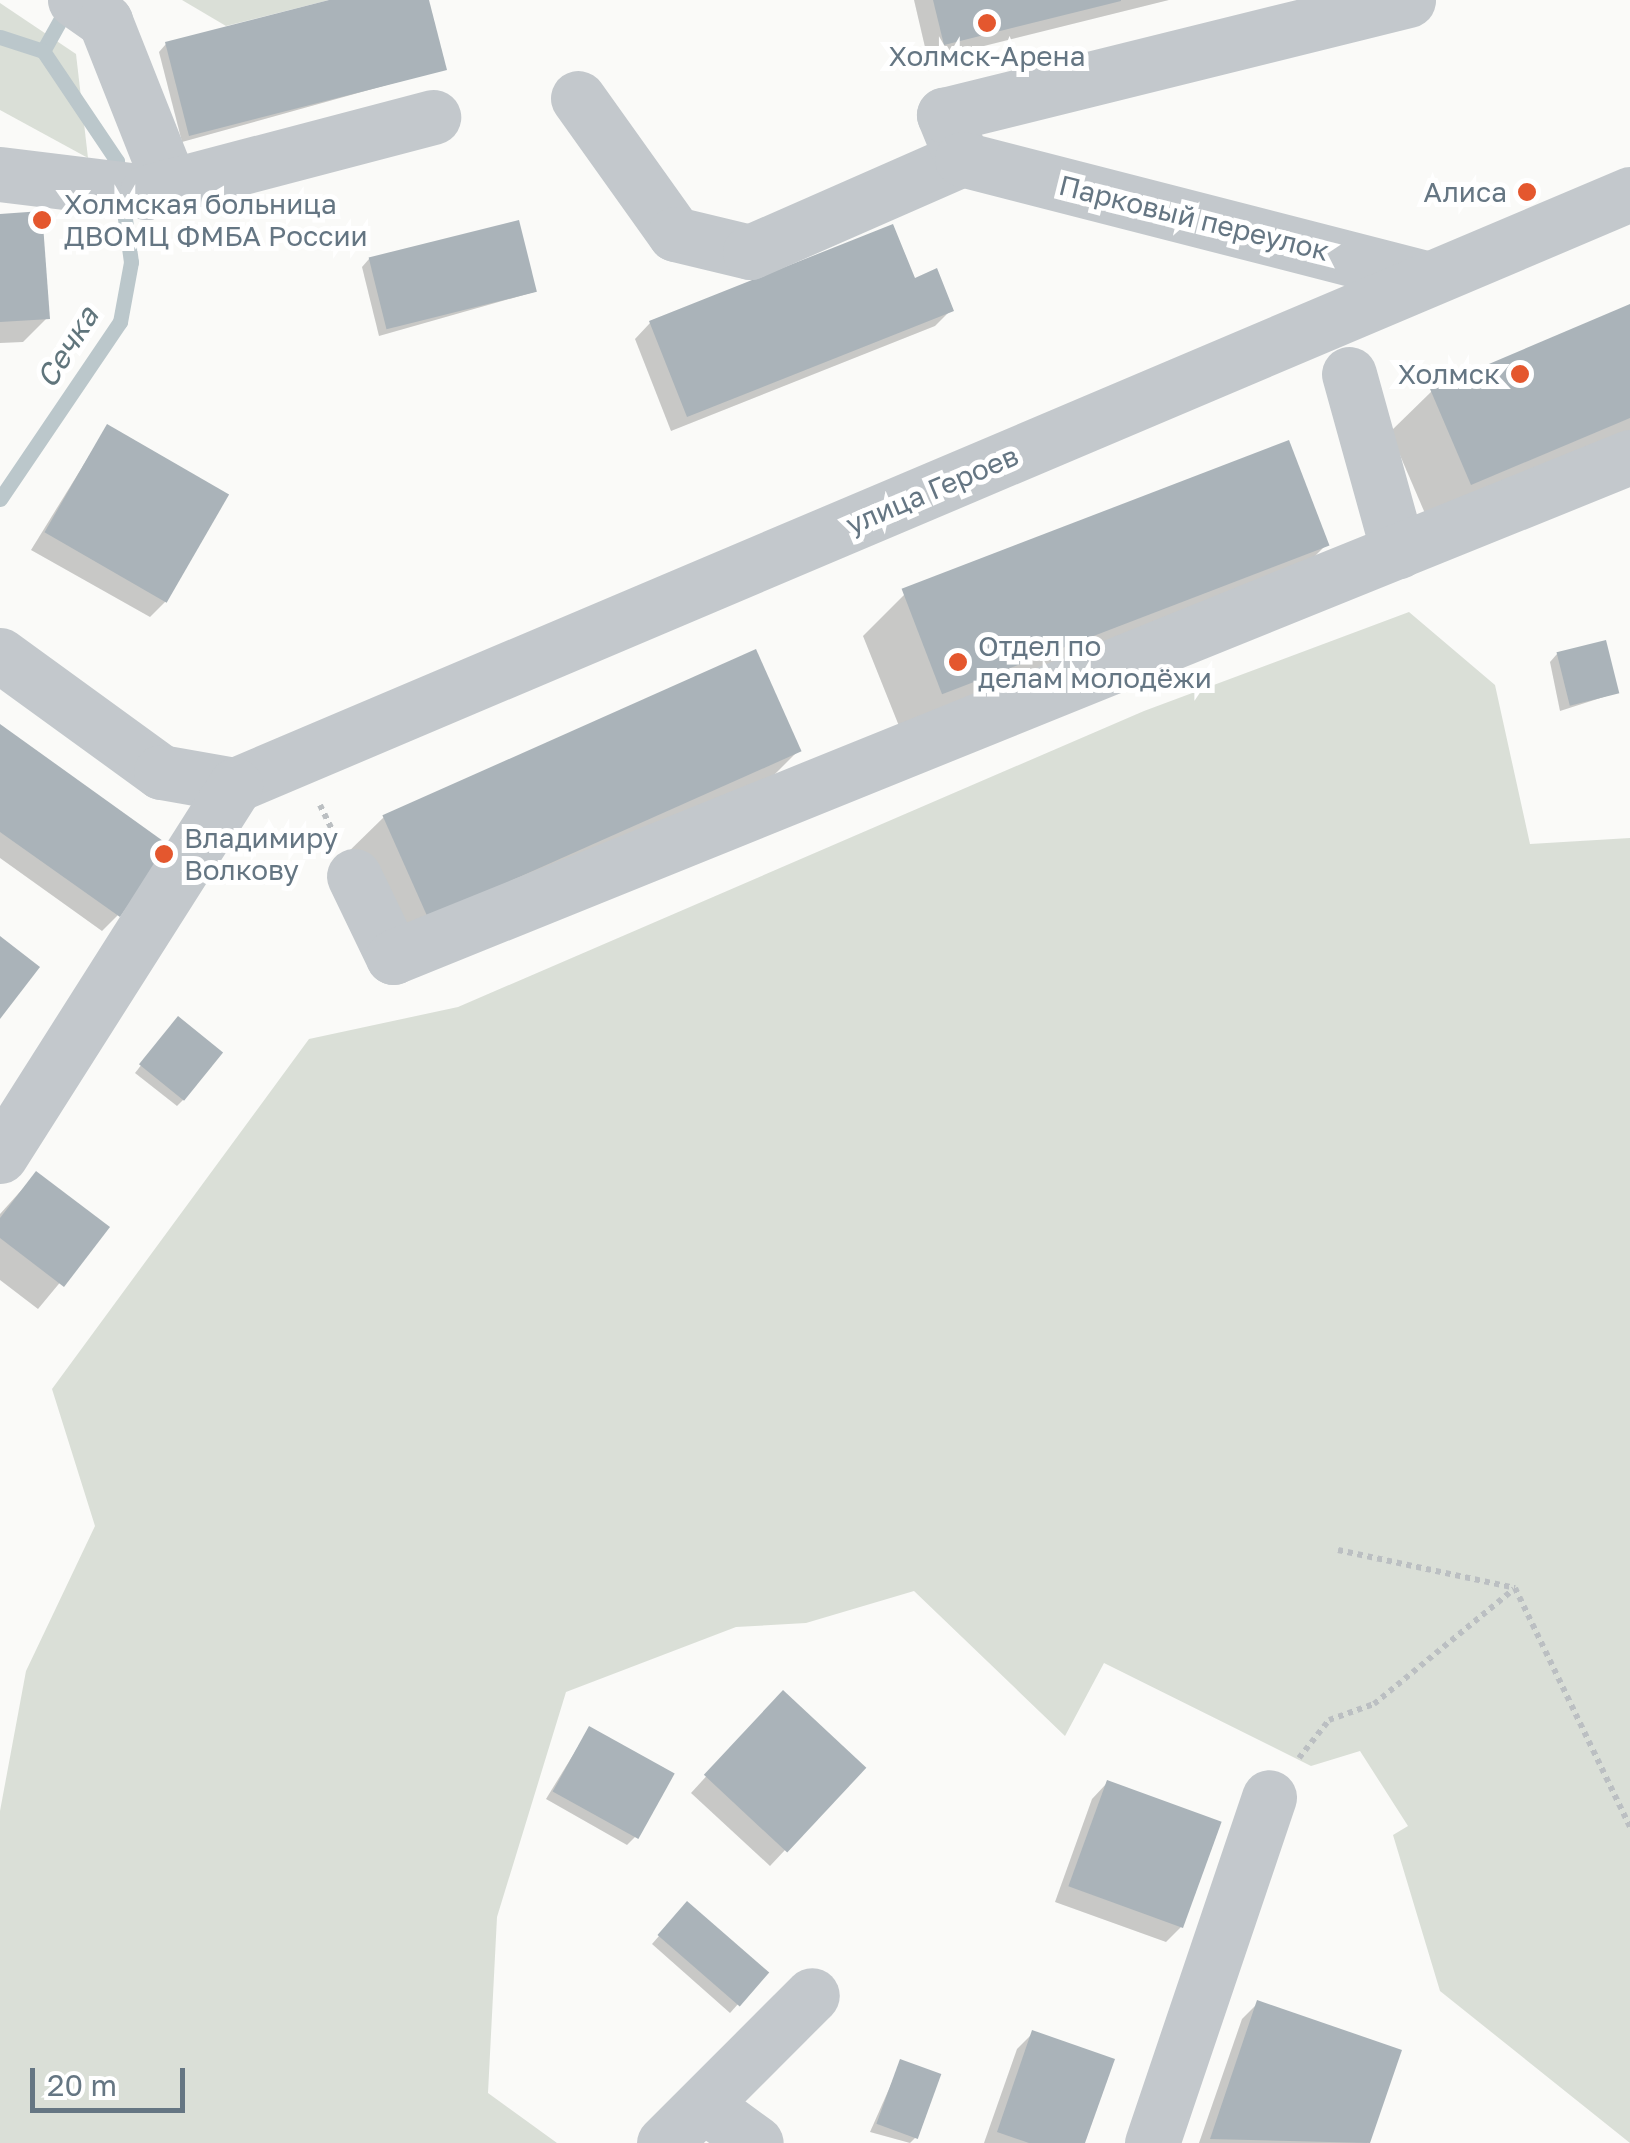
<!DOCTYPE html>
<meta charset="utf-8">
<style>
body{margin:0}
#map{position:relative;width:1630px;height:2143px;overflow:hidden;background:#fafaf8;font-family:"Golos Text",sans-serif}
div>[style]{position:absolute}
.green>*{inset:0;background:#dadfd7}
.shadow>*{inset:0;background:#0003}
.stream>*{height:15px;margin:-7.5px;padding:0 7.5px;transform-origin:7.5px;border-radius:7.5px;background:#bbc7cb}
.building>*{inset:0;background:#aab3b9;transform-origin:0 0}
.path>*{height:6px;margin-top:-3px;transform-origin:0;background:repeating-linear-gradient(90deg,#bbbfc2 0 5px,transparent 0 10px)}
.minor>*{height:55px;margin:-27.5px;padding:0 27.5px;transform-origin:27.5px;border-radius:27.5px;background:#c3c8cc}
.dots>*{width:28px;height:28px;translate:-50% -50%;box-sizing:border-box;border:5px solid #fff;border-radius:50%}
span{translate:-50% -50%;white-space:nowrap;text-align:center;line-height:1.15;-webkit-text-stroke:10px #fff;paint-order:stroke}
.poi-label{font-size:28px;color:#657683}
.right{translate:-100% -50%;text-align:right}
.left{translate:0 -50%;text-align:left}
.street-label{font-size:28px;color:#657683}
.water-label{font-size:30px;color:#60757c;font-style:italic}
.scale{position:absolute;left:30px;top:2068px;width:155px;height:45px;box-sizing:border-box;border:5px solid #657683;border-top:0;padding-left:12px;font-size:30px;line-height:35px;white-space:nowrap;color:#657683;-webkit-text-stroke:8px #fff;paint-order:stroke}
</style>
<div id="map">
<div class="green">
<div style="clip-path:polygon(182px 0,329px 0,226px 26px)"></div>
<div style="clip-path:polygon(0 3px,76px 54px,88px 158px,0 110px)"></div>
<div style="clip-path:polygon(1409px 612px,1495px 685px,1530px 844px,1630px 838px,1630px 2143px,1440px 1991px,1393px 1835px,1408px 1826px,1360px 1751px,1311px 1766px,1104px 1663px,1065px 1736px,914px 1591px,806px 1623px,736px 1627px,566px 1692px,497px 1917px,488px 2093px,557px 2143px,0 2143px,0 1811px,26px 1671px,95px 1526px,52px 1389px,309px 1039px,458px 1007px,1144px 711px)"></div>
</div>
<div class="shadow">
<div style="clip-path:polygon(339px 0,426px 0,444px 69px,182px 142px,159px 52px,166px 44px)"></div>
<div style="clip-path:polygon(914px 0,1169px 0,928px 60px)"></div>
<div style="clip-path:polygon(0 216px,47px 318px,23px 342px,0 343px)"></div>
<div style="clip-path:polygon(369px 259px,534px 292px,379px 336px,362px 267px)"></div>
<div style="clip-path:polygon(1630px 307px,1630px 440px,1430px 525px,1390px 432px,1432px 391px)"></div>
<div style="clip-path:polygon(951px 310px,935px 326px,671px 431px,635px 339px,650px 323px)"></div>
<div style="clip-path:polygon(107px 427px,166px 601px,150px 617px,31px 550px)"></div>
<div style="clip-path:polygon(1327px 544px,1286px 585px,903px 736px,863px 636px,904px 595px)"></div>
<div style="clip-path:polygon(1557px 654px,1616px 693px,1560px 711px,1550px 662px)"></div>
<div style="clip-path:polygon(0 728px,118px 915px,102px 931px,0 858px)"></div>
<div style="clip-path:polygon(798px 751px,757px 792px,386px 956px,342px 858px,384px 817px)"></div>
<div style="clip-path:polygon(171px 1027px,184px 1099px,177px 1106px,135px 1073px)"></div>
<div style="clip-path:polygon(36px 1174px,106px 1227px,38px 1309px,0 1280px,0 1214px)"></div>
<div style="clip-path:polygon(768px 1709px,863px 1767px,770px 1866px,691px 1793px)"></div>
<div style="clip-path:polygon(589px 1729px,635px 1837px,627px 1845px,546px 1799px)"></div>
<div style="clip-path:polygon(1107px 1783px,1182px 1926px,1166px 1942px,1055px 1902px,1092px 1799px)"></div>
<div style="clip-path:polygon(680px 1912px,765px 1974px,730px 2013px,652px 1944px)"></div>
<div style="clip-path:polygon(1258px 2003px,1399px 2051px,1367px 2143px,1199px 2143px,1242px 2019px)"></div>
<div style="clip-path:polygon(1033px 2033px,1083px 2143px,984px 2143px,1017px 2049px)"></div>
<div style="clip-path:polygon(901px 2062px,915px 2138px,910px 2143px,870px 2132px)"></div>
</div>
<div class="stream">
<div style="left:0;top:37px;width:45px;rotate:18deg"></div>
<div style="left:43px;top:51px;width:51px;rotate:-60.9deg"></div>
<div style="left:0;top:499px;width:214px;rotate:-55.9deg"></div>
<div style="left:120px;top:322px;width:61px;rotate:-79.6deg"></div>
<div style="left:131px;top:262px;width:102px;rotate:-97.9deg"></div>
<div style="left:117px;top:161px;width:133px;rotate:-123.9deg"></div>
</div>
<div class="building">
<div style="clip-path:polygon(329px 0,429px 0,447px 70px,189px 136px,165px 42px)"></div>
<div style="clip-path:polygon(933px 0,1121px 0,1121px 1px,944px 45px)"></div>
<div style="clip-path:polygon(42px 211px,50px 319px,0 322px,0 214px)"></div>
<div style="left:519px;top:220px;width:74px;height:155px;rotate:76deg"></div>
<div style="clip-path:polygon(893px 224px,915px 278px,937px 268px,954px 311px,687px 417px,649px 321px)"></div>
<div style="clip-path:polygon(1630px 304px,1630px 418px,1471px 485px,1430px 389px)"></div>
<div style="left:107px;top:424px;width:141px;height:125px;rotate:30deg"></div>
<div style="left:1289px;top:440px;width:113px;height:415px;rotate:69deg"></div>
<div style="left:1606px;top:640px;width:55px;height:51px;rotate:76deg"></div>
<div style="left:756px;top:649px;width:112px;height:409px;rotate:66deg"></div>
<div style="clip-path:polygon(0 724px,170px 846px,120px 917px,0 832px)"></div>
<div style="clip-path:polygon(0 936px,40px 967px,0 1019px)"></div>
<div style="left:178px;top:1016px;width:58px;height:62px;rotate:39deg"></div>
<div style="clip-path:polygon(36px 1171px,110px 1227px,64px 1287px,0 1238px,0 1218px)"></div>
<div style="left:783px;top:1690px;width:114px;height:116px;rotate:43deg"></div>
<div style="left:589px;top:1726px;width:98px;height:75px;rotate:29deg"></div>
<div style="left:1107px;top:1780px;width:122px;height:113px;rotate:20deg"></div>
<div style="left:687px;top:1901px;width:109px;height:45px;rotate:41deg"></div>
<div style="clip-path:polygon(1257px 2000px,1402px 2050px,1370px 2143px,1210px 2139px)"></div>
<div style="clip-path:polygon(1032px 2030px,1115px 2059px,1085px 2143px,1029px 2143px,997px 2132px)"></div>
<div style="left:900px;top:2059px;width:44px;height:69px;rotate:20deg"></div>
</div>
<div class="path">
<div style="left:320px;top:805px;width:28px;rotate:64deg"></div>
<div style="left:1338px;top:1550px;width:181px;rotate:12.1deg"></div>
<div style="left:1515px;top:1588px;width:265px;rotate:64.3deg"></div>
<div style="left:1299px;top:1758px;width:48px;rotate:-51.7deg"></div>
<div style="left:1329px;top:1720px;width:48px;rotate:-19.6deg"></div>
<div style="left:1374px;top:1704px;width:181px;rotate:-39.4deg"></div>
</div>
<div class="minor">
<div style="left:75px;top:0;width:37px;rotate:35deg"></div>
<div style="left:105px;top:21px;width:180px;rotate:68.4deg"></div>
<div style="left:578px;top:98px;width:167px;rotate:54.5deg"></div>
<div style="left:675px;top:234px;width:77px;rotate:13.5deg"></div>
<div style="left:750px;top:252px;width:232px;rotate:-23.7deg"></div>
<div style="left:962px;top:159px;width:48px;rotate:-112.2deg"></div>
<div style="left:944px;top:115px;width:478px;rotate:-13.9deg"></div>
<div style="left:962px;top:159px;width:479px;rotate:14.4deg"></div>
<div style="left:0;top:174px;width:148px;rotate:7deg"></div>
<div style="left:147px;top:192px;width:296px;rotate:-14.7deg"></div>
<div style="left:1349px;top:374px;width:184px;rotate:74.5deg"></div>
<div style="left:0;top:655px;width:199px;rotate:36deg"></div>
<div style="left:161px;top:772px;width:75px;rotate:10deg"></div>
<div style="left:235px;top:785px;width:1515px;rotate:-22.96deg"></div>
<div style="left:354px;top:876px;width:90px;rotate:64.3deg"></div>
<div style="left:393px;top:957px;width:1334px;rotate:-22.01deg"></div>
<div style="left:0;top:1156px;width:439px;rotate:-57.6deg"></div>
<div style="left:704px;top:2105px;width:64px;rotate:36.2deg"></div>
<div style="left:664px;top:2143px;width:209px;rotate:-45deg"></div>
<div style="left:1152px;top:2143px;width:365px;rotate:-71.3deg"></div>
</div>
<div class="dots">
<div style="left:987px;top:23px;background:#e4572e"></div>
<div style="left:1527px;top:192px;background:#e4572e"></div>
<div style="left:42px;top:220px;background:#e4572e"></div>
<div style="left:1520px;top:374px;background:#e4572e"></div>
<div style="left:958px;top:662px;background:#e4572e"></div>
<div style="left:164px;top:854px;background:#e4572e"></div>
</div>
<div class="poi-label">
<span style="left:987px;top:56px">Холмск-Арена</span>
<span class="right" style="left:1507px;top:192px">Алиса</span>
<span class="left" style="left:64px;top:220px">Холмская больница<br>ДВОМЦ ФМБА России</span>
<span class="right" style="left:1500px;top:374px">Холмск</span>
<span class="left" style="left:978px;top:662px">Отдел по<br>делам молодёжи</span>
<span class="left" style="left:184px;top:854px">Владимиру<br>Волкову</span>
</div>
<div class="street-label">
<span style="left:1194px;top:218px;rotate:14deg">Парковый переулок</span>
<span style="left:932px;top:490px;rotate:-23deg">улица Героев</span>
</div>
<div class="water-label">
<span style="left:67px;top:347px;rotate:-58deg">Сечка</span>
</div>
<div class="scale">20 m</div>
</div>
